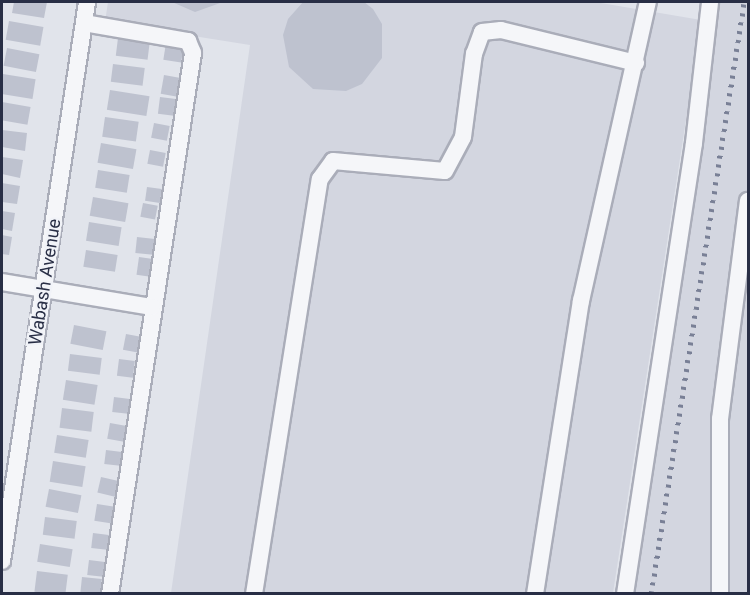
<!DOCTYPE html>
<style>
body{margin:0}
#map{position:relative;width:750px;height:595px;overflow:hidden;background:#e1e4eb;font-family:Roboto,sans-serif}
div>[style]{position:absolute}
.built>*{inset:0;background:#d3d6e0}
.building>*{inset:0;background:#bec2cf;transform-origin:0 0}
.roads{filter:drop-shadow(2px 0 #aaadb9) drop-shadow(-2px 0 #aaadb9) drop-shadow(0 2px #aaadb9) drop-shadow(0 -2px #aaadb9)}
.minor>*{height:16px;margin:-8px;padding:0 8px;transform-origin:8px;border-radius:8px;background:#f5f6f9}
.rail>*{height:4.5px;margin-top:-2.25px;transform-origin:0;background:repeating-linear-gradient(90deg,#798096 0 3px,transparent 0 9px)}
span{translate:-50% -50%;white-space:nowrap;text-align:center;line-height:1.15;-webkit-text-stroke:4.5px #f1f3f8;paint-order:stroke}
.street-label{font-size:18px;color:#282e45}
.frame{position:absolute;inset:0;border:3px solid #282e45;pointer-events:none}
</style>
<div id="map">
<div class="built">
<div style="clip-path:polygon(108px 2px,595px 2px,701px 20px,700px 2px,748px 2px,748px 593px,623px 593px,677px 226px,698px 42px,613px 593px,171px 593px,250px 45px,105px 22px)"></div>
</div>
<div class="building">
<div style="clip-path:polygon(14px 2px,47px 2px,44px 18px,12px 13px)"></div>
<div style="clip-path:polygon(172px 2px,223px 2px,195px 12px)"></div>
<div style="clip-path:polygon(303px 2px,364px 2px,373px 9px,382px 24px,382px 58px,362px 84px,346px 91px,313px 89px,289px 67px,283px 35px,288px 19px)"></div>
<div style="left:9px;top:21px;width:35px;height:19px;rotate:10deg"></div>
<div style="left:118px;top:38px;width:32px;height:18px;rotate:7deg"></div>
<div style="left:166px;top:43px;width:18px;height:17px;rotate:9deg"></div>
<div style="left:7px;top:48px;width:33px;height:18px;rotate:11deg"></div>
<div style="left:113px;top:64px;width:32px;height:18px;rotate:7deg"></div>
<div style="left:3px;top:74px;width:33px;height:20px;rotate:9deg"></div>
<div style="left:164px;top:75px;width:17px;height:19px;rotate:10deg"></div>
<div style="left:110px;top:90px;width:40px;height:20px;rotate:9deg"></div>
<div style="left:160px;top:97px;width:16px;height:17px;rotate:7deg"></div>
<div style="left:2px;top:102px;width:29px;height:18px;rotate:10deg"></div>
<div style="left:105px;top:117px;width:34px;height:20px;rotate:8deg"></div>
<div style="left:154px;top:123px;width:16px;height:15px;rotate:11deg"></div>
<div style="clip-path:polygon(2px 130px,27px 133px,25px 151px,2px 147px)"></div>
<div style="left:101px;top:143px;width:36px;height:20px;rotate:10deg"></div>
<div style="left:150px;top:150px;width:16px;height:14px;rotate:11deg"></div>
<div style="clip-path:polygon(2px 157px,23px 160px,20px 178px,2px 174px)"></div>
<div style="left:98px;top:170px;width:32px;height:18px;rotate:9deg"></div>
<div style="clip-path:polygon(2px 183px,20px 186px,17px 204px,2px 202px)"></div>
<div style="left:147px;top:187px;width:15px;height:14px;rotate:8deg"></div>
<div style="left:93px;top:197px;width:36px;height:19px;rotate:10deg"></div>
<div style="left:143px;top:203px;width:15px;height:14px;rotate:11deg"></div>
<div style="clip-path:polygon(2px 211px,15px 213px,12px 231px,2px 229px)"></div>
<div style="left:89px;top:222px;width:33px;height:19px;rotate:9deg"></div>
<div style="clip-path:polygon(2px 235px,12px 237px,9px 255px,2px 254px)"></div>
<div style="left:137px;top:237px;width:18px;height:16px;rotate:6deg"></div>
<div style="left:86px;top:250px;width:32px;height:17px;rotate:9deg"></div>
<div style="left:139px;top:257px;width:14px;height:18px;rotate:8deg"></div>
<div style="left:74px;top:325px;width:33px;height:19px;rotate:11deg"></div>
<div style="left:126px;top:334px;width:15px;height:16px;rotate:11deg"></div>
<div style="left:70px;top:354px;width:32px;height:17px;rotate:7deg"></div>
<div style="left:119px;top:359px;width:16px;height:17px;rotate:7deg"></div>
<div style="left:66px;top:380px;width:32px;height:20px;rotate:9deg"></div>
<div style="left:114px;top:397px;width:16px;height:15px;rotate:7deg"></div>
<div style="left:62px;top:408px;width:32px;height:20px;rotate:7deg"></div>
<div style="left:110px;top:423px;width:17px;height:16px;rotate:10deg"></div>
<div style="left:57px;top:435px;width:32px;height:18px;rotate:9deg"></div>
<div style="left:106px;top:450px;width:16px;height:14px;rotate:7deg"></div>
<div style="left:53px;top:461px;width:33px;height:21px;rotate:9deg"></div>
<div style="left:101px;top:477px;width:18px;height:16px;rotate:13deg"></div>
<div style="left:49px;top:489px;width:33px;height:18px;rotate:11deg"></div>
<div style="left:97px;top:504px;width:18px;height:17px;rotate:9deg"></div>
<div style="left:45px;top:517px;width:32px;height:18px;rotate:7deg"></div>
<div style="left:93px;top:533px;width:16px;height:15px;rotate:7deg"></div>
<div style="left:40px;top:544px;width:33px;height:18px;rotate:9deg"></div>
<div style="left:89px;top:560px;width:16px;height:15px;rotate:7deg"></div>
<div style="left:37px;top:571px;width:31px;height:21px;rotate:7deg"></div>
<div style="left:82px;top:577px;width:20px;height:16px;rotate:6deg"></div>
</div>
<div class="roads">
<div class="minor">
<div style="left:84px;top:23px;width:106px;rotate:9.8deg"></div>
<div style="left:188px;top:41px;width:13px;rotate:67deg"></div>
<div style="left:193px;top:53px;width:547px;rotate:98.72deg"></div>
<div style="left:2px;top:282px;width:152px;rotate:9.5deg"></div>
<div style="left:2px;top:561px;width:565px;rotate:-81.35deg"></div>
<div style="left:254px;top:594px;width:420px;rotate:-81deg"></div>
<div style="left:320px;top:179px;width:22px;rotate:-54deg"></div>
<div style="left:333px;top:161px;width:112px;rotate:5.1deg"></div>
<div style="left:445px;top:171px;width:38px;rotate:-62deg"></div>
<div style="left:463px;top:137px;width:84px;rotate:-82.5deg"></div>
<div style="left:474px;top:54px;width:23px;rotate:-70deg"></div>
<div style="left:482px;top:32px;width:19px;rotate:-6deg"></div>
<div style="left:501px;top:30px;width:139px;rotate:13.7deg"></div>
<div style="left:535px;top:594px;width:297px;rotate:-81.1deg"></div>
<div style="left:581px;top:301px;width:306px;rotate:-77.4deg"></div>
<div style="left:625px;top:594px;width:456px;rotate:-81.3deg"></div>
<div style="left:694px;top:143px;width:142px;rotate:-83.5deg"></div>
<div style="left:720px;top:594px;width:175px;rotate:-90deg"></div>
<div style="left:720px;top:419px;width:220px;rotate:-82.7deg"></div>
</div>
</div>
<div class="rail">
<div style="left:651px;top:594px;width:599px;rotate:-81.07deg"></div>
</div>
<div class="street-label">
<span style="left:45px;top:282px;rotate:-81deg">Wabash Avenue</span>
</div>
<div class="frame"></div>
</div>
